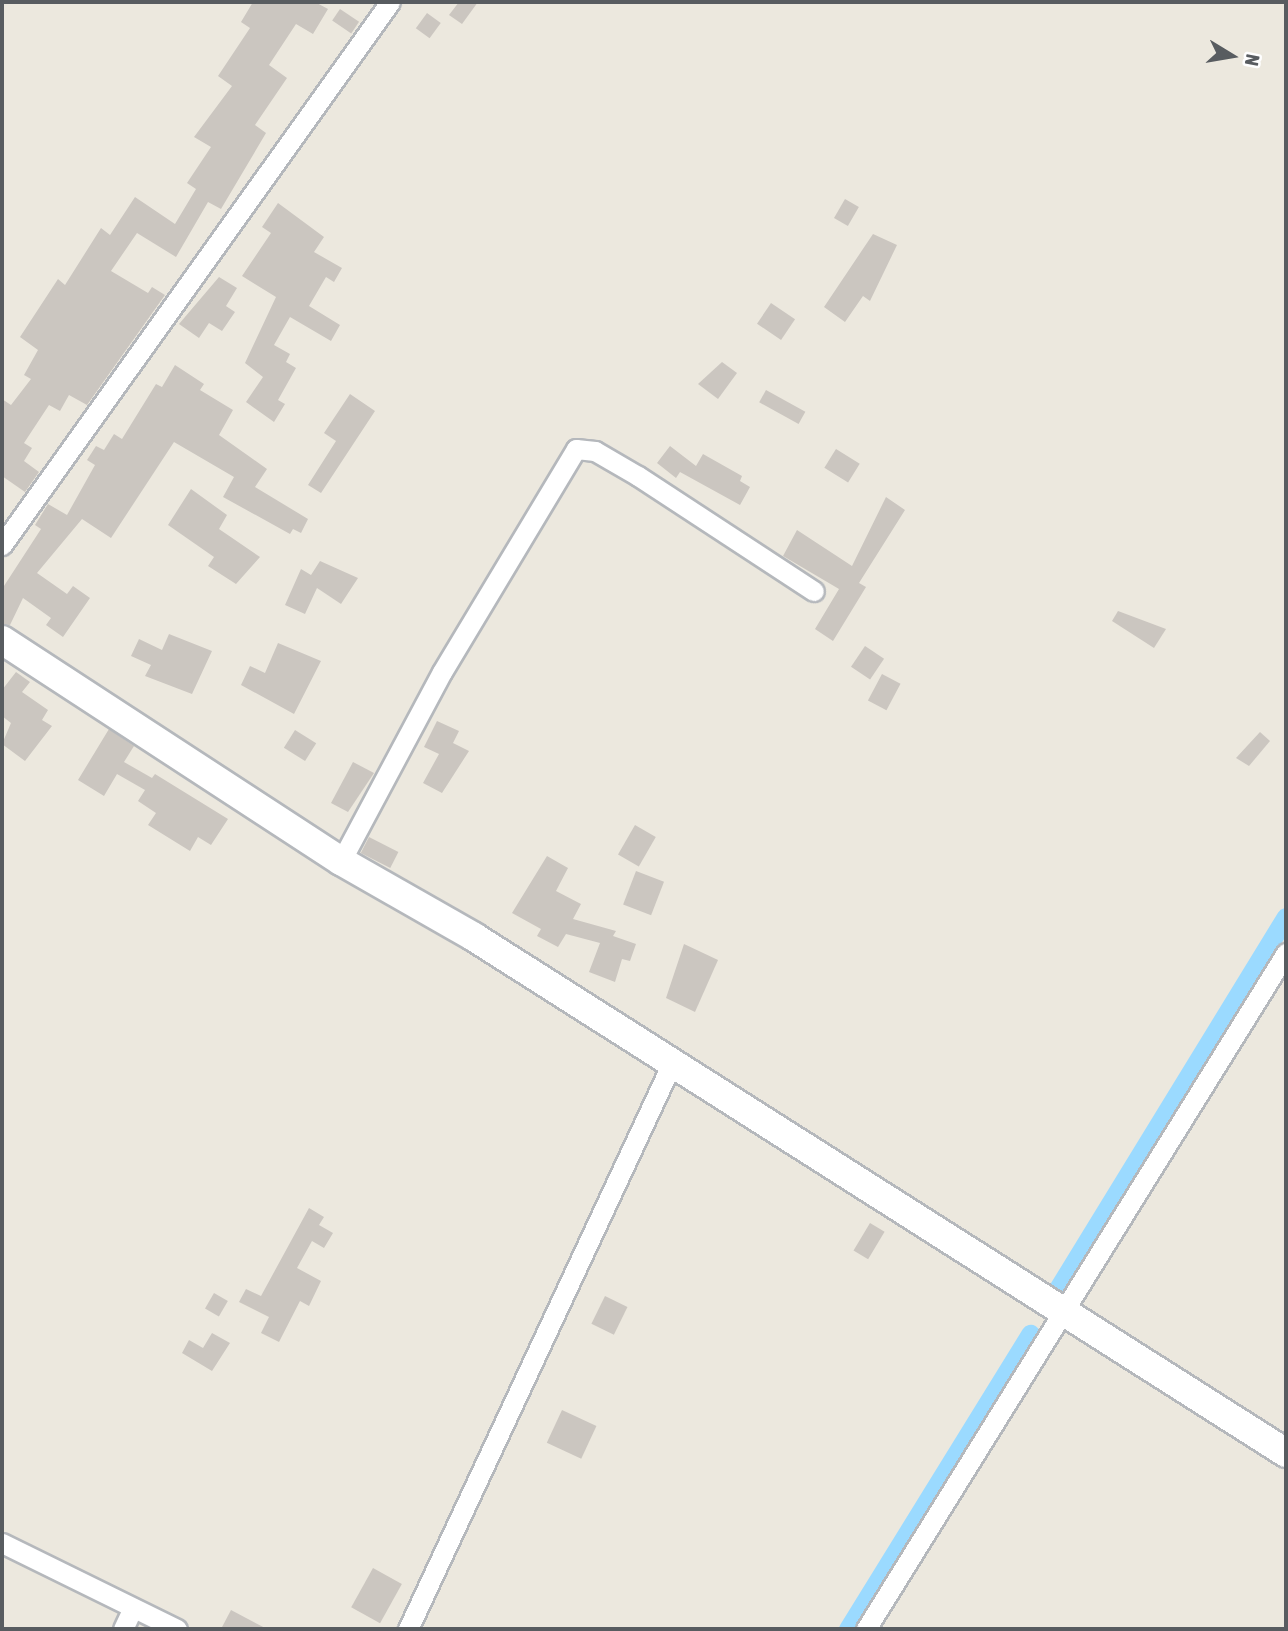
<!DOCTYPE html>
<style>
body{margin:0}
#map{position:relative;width:1288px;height:1631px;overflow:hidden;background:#ece8de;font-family:"Asap Condensed",sans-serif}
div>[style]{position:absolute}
.canal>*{height:19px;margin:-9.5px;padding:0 9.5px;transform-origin:9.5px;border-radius:9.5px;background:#9bdaff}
.building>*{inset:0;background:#cbc6c0;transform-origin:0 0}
.roads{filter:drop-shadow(2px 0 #b5b8bc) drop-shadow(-2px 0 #b5b8bc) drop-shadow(0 2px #b5b8bc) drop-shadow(0 -2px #b5b8bc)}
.street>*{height:19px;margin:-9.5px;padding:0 9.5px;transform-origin:9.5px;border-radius:9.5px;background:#fff}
.secondary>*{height:28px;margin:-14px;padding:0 14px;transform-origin:14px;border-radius:14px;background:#fff}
span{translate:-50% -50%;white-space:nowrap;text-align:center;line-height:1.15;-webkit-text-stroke:6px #fff;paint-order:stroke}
.frame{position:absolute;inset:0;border:4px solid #585c60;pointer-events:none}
.north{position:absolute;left:1197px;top:21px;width:70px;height:70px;-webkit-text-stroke:5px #fff;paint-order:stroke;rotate:101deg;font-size:19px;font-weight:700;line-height:28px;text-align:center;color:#585c60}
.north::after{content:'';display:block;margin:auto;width:24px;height:32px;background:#585c60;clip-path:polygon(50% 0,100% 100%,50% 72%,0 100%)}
</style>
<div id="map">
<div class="canal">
<div style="left:1059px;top:1287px;width:434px;rotate:-58.5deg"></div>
<div style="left:848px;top:1629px;width:347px;rotate:-58.3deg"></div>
</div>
<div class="building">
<div style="clip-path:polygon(253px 2px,315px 2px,328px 9px,313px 34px,296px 24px,269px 65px,287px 78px,255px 125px,266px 133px,221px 209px,208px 202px,176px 257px,137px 233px,111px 271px,148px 293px,152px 287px,165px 295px,87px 405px,69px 395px,60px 411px,49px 405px,24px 443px,32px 448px,24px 461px,39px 472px,25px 492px,2px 476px,2px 399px,11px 405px,31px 379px,24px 375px,38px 350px,20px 337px,58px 279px,65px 285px,101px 228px,110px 235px,135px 197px,175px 224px,196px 189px,187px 183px,211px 147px,194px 137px,232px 86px,218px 76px,250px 28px,241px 22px)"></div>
<div style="clip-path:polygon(459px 2px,478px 2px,462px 24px,449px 15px)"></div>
<div style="left:340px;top:9px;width:23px;height:14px;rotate:34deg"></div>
<div style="left:427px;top:13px;width:17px;height:19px;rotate:36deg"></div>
<div style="left:845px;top:199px;width:16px;height:22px;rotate:30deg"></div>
<div style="clip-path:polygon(278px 203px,324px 237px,314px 252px,342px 268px,334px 282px,326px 277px,309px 306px,340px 325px,331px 341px,290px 317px,274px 345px,290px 354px,286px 362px,296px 368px,278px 400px,285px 404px,274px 422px,246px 402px,263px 377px,245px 363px,276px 297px,242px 276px,271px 233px,262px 227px)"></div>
<div style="clip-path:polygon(873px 234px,897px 245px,870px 301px,863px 296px,845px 322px,824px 307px)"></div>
<div style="clip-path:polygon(219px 277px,237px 288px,226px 306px,235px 312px,222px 331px,209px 323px,199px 338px,179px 324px)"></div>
<div style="left:771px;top:303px;width:29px;height:25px;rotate:34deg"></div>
<div style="clip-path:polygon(722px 362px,737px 373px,718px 399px,698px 384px)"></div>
<div style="clip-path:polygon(175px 365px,204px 384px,200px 390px,233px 410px,219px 435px,267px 469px,255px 487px,308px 519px,301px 533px,293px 529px,290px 534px,223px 497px,234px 477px,174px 442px,111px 538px,82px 519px,37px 573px,67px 594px,73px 586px,90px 598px,63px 637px,46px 625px,51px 618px,23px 598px,10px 625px,2px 624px,2px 589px,41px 529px,35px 525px,48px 504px,67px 515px,95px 465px,87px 460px,96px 446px,104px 450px,114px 434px,122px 439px,156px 384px,162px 387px)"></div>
<div style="left:766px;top:390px;width:45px;height:14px;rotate:29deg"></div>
<div style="clip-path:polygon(350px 394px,375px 411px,321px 493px,308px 485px,336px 441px,324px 433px)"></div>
<div style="clip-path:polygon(670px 446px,696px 466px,703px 454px,742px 476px,740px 481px,750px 487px,740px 505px,680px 472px,676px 478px,657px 463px)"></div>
<div style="left:836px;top:449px;width:28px;height:22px;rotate:32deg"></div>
<div style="clip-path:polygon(191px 489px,227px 515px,219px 529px,260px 557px,236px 584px,208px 566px,214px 557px,168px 525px)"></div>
<div style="clip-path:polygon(886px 497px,905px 510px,859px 583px,866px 587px,833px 641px,815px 629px,839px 589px,783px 556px,797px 530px,852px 566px)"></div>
<div style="clip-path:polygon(320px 561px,358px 578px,341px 604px,317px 588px,305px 614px,285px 605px,301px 569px,311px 575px)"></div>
<div style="clip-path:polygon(1118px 611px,1166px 629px,1154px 648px,1112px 621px)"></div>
<div style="clip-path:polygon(169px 634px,212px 651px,192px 694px,145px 676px,151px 665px,131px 656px,139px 639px,162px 650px)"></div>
<div style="clip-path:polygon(278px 643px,321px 661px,294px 714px,241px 685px,250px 666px,265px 673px)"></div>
<div style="left:865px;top:646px;width:23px;height:25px;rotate:34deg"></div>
<div style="clip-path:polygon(16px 672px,30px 682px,22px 692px,48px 710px,42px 720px,52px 726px,25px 761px,2px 744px,11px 723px,2px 716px,2px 690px)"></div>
<div style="left:882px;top:674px;width:21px;height:30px;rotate:28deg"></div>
<div style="clip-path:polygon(437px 721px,459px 731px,453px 743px,469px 751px,442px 793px,423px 783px,439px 754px,424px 747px)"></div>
<div style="clip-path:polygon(109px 729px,134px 746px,124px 762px,152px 778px,155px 774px,228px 819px,211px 845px,198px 837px,190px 851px,148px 825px,156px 813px,138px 801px,145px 790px,117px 774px,104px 796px,78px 780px)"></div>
<div style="left:295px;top:730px;width:25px;height:21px;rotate:32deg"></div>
<div style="clip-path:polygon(1260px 732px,1270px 741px,1249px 766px,1236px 758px)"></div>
<div style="clip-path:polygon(353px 762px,374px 773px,348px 812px,331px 803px)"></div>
<div style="left:635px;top:825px;width:24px;height:34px;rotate:30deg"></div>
<div style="left:369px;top:837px;width:33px;height:18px;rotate:27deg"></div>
<div style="clip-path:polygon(547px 856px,568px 868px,556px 891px,581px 904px,573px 919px,616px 931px,613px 936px,636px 944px,630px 961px,622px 959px,615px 982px,589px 972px,600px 943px,566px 934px,558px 947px,537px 936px,541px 929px,512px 913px)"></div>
<div style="left:636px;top:871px;width:30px;height:36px;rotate:21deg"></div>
<div style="clip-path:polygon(684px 944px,718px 960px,695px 1012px,666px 998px)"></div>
<div style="clip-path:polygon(309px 1208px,324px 1217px,319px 1225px,333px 1233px,324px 1248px,312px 1241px,297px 1268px,321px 1281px,309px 1306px,300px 1301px,279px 1342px,261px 1333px,269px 1317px,239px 1302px,246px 1289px,261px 1296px)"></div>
<div style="left:870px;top:1223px;width:17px;height:32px;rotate:31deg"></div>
<div style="left:214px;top:1293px;width:16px;height:18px;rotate:30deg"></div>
<div style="left:605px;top:1296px;width:25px;height:31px;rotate:26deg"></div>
<div style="clip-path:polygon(212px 1333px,230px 1343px,212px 1371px,182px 1353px,189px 1340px,203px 1348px)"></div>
<div style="left:562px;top:1410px;width:38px;height:36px;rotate:25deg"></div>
<div style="left:373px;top:1568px;width:33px;height:45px;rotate:29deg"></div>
<div style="clip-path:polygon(231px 1610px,267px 1629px,221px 1629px)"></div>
</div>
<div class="roads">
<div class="street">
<div style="left:2px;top:545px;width:667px;rotate:-54.45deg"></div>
<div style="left:341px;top:861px;width:214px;rotate:-61.9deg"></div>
<div style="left:442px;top:672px;width:260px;rotate:-59deg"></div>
<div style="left:576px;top:449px;width:19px;rotate:6deg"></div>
<div style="left:595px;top:451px;width:50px;rotate:30.2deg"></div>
<div style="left:638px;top:476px;width:210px;rotate:33.2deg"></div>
<div style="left:2px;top:1543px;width:195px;rotate:26.2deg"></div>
<div style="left:123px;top:1629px;width:23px;rotate:-65deg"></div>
<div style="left:408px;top:1629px;width:625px;rotate:-64.99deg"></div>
<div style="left:866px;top:1629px;width:796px;rotate:-58.15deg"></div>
</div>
<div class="secondary">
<div style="left:2px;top:640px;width:405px;rotate:33.1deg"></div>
<div style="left:341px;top:861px;width:153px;rotate:29.7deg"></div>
<div style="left:474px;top:937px;width:962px;rotate:32.43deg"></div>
</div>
</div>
<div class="frame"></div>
<div class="north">N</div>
</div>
